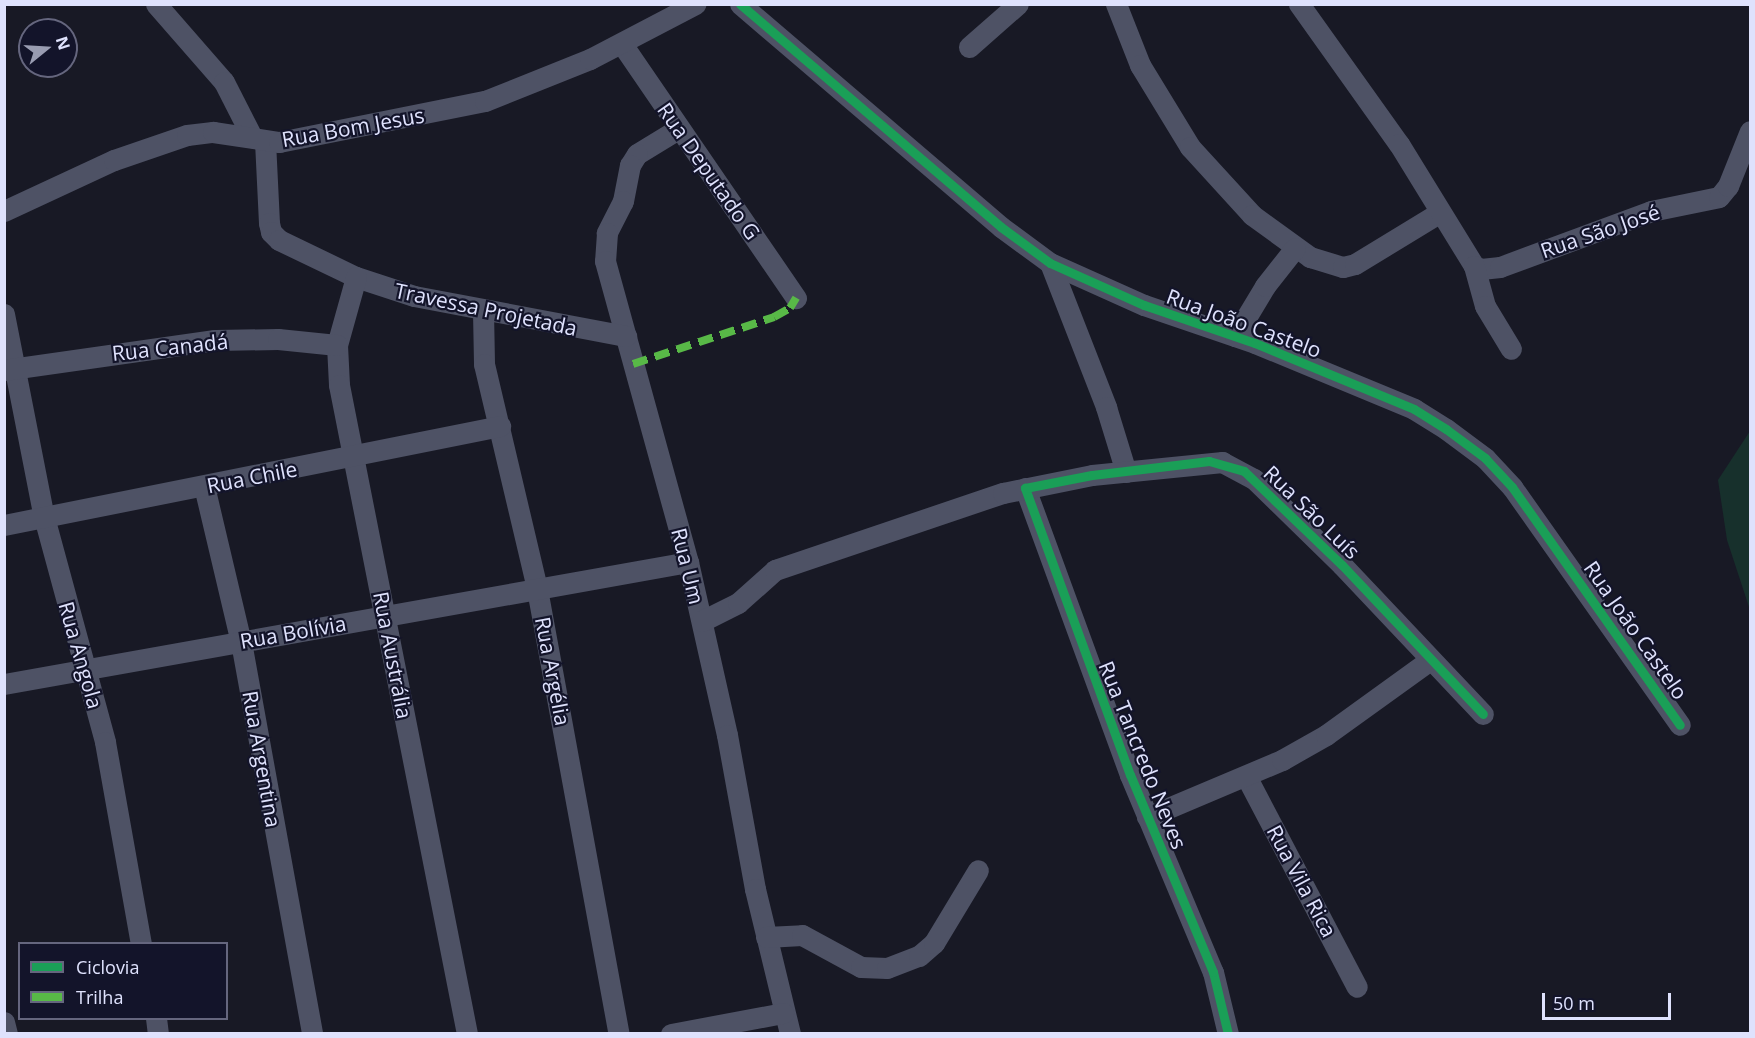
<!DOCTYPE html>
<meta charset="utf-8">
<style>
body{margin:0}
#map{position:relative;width:1755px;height:1038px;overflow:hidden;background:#181925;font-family:"Open Sans",sans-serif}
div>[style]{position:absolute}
.green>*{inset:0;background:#17302c}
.minor>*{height:21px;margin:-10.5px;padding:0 10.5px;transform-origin:10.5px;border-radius:10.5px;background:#4e5265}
.quiet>*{height:8px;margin-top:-4px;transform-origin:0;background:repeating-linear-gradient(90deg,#58b947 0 15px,transparent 0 23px)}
.cycleway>*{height:9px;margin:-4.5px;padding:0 4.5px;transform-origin:4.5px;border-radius:4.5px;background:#1a9f57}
span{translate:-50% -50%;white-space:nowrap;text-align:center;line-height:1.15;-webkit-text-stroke:4.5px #13142a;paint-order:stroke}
.street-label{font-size:21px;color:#dfe2fd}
.frame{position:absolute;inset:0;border:6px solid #dfe2fd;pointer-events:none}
.legend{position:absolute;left:18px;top:942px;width:210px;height:78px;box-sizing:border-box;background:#13142a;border:2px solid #65667e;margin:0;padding:8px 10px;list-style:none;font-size:18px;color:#dfe2fd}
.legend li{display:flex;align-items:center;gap:12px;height:30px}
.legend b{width:30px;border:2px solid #65667e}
.north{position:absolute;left:18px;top:18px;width:60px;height:60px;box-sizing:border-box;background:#13142a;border:2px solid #65667e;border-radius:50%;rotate:72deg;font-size:16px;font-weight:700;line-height:24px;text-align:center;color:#dfe2fd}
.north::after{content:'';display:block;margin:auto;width:21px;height:27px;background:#999cb1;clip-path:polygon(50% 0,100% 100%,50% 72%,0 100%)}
.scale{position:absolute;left:1542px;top:993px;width:129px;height:27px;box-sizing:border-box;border:3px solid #dfe2fd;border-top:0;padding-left:8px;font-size:18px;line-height:21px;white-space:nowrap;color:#dfe2fd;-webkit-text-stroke:4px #13142a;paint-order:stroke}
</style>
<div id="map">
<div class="green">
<div style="clip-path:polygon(1750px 431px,1750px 610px,1727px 540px,1718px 480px)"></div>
</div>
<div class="minor">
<div style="left:156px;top:4px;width:103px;rotate:48.9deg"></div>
<div style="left:224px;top:82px;width:62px;rotate:63deg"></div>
<div style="left:740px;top:4px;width:343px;rotate:40.5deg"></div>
<div style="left:1001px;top:227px;width:61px;rotate:36.3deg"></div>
<div style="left:1050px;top:263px;width:103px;rotate:24.1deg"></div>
<div style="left:1144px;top:305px;width:117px;rotate:18.9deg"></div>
<div style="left:1255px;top:343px;width:172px;rotate:22.5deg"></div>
<div style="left:1414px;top:409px;width:38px;rotate:32deg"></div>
<div style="left:1446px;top:429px;width:49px;rotate:36.6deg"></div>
<div style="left:1485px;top:458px;width:40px;rotate:47deg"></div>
<div style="left:1512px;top:487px;width:291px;rotate:54.8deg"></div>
<div style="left:1116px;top:4px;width:66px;rotate:68.5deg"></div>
<div style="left:1140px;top:65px;width:96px;rotate:58.6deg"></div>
<div style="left:1190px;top:147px;width:92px;rotate:47.6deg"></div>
<div style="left:1252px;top:215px;width:72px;rotate:35.9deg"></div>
<div style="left:1310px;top:257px;width:34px;rotate:17deg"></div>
<div style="left:1343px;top:267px;width:12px;rotate:-14deg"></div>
<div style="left:1355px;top:264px;width:98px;rotate:-31.3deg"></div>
<div style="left:1299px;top:4px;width:172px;rotate:54.5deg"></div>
<div style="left:1399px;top:144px;width:143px;rotate:58.4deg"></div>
<div style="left:1474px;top:266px;width:8px;rotate:23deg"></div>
<div style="left:1481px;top:269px;width:19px;rotate:-6deg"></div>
<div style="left:1500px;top:267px;width:161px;rotate:-20.3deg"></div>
<div style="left:1651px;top:211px;width:69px;rotate:-11.6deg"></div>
<div style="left:1719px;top:197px;width:14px;rotate:-51deg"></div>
<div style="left:1728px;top:186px;width:59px;rotate:-68.2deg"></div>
<div style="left:622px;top:44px;width:308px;rotate:55.6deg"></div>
<div style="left:969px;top:47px;width:65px;rotate:-41.3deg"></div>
<div style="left:678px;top:129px;width:48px;rotate:148.6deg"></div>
<div style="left:637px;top:154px;width:13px;rotate:122deg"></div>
<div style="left:630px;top:165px;width:37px;rotate:101deg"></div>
<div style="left:623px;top:201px;width:36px;rotate:117deg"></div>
<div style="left:607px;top:233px;width:28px;rotate:94deg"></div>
<div style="left:605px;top:261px;width:312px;rotate:74.6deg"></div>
<div style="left:688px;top:562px;width:177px;rotate:77.3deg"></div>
<div style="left:727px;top:735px;width:157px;rotate:79.7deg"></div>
<div style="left:755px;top:889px;width:149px;rotate:76.4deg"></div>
<div style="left:265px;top:141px;width:82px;rotate:87.2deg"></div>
<div style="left:269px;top:223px;width:9px;rotate:77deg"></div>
<div style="left:271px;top:232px;width:11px;rotate:45deg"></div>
<div style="left:279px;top:240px;width:85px;rotate:25.7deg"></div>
<div style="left:356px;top:277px;width:61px;rotate:18.1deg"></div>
<div style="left:414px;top:296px;width:216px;rotate:10.7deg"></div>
<div style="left:4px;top:211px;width:121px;rotate:-24.9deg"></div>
<div style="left:114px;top:160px;width:77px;rotate:-18.9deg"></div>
<div style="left:187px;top:135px;width:26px;rotate:-7deg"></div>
<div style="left:213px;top:132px;width:67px;rotate:8.6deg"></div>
<div style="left:279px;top:142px;width:210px;rotate:-11.3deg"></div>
<div style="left:485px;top:101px;width:113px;rotate:-21.8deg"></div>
<div style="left:590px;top:59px;width:119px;rotate:-27.6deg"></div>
<div style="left:1050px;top:263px;width:155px;rotate:68.7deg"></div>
<div style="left:1106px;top:407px;width:68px;rotate:72.9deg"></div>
<div style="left:1474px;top:266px;width:41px;rotate:74.6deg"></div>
<div style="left:1485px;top:306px;width:50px;rotate:58.8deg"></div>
<div style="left:356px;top:277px;width:71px;rotate:105.6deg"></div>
<div style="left:337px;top:345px;width:40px;rotate:87.1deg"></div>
<div style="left:339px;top:385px;width:662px;rotate:78.84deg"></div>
<div style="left:483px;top:311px;width:53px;rotate:88.9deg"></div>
<div style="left:484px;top:364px;width:231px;rotate:76.7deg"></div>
<div style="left:537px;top:589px;width:452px;rotate:79.6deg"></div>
<div style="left:4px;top:314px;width:207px;rotate:78.9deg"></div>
<div style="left:44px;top:517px;width:233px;rotate:74.8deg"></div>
<div style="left:105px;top:742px;width:205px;rotate:79.9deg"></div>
<div style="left:1235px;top:336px;width:58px;rotate:-59deg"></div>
<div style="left:1265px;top:286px;width:48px;rotate:-51.7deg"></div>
<div style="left:4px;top:370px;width:213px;rotate:-8.1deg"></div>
<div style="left:215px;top:340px;width:63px;rotate:-0.9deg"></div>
<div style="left:278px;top:339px;width:59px;rotate:5.8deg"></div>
<div style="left:204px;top:486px;width:160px;rotate:76.7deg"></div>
<div style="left:241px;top:642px;width:398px;rotate:79.7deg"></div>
<div style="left:1025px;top:488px;width:306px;rotate:69.9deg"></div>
<div style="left:1130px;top:775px;width:214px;rotate:67.2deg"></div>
<div style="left:1213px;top:972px;width:64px;rotate:76.4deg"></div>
<div style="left:4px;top:525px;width:506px;rotate:-11.29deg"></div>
<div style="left:702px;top:621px;width:40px;rotate:-26.6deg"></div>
<div style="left:738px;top:603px;width:50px;rotate:-41.7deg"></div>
<div style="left:775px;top:570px;width:241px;rotate:-18.7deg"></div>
<div style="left:1003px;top:493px;width:91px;rotate:-11.4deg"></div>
<div style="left:1092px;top:475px;width:131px;rotate:-5.7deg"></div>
<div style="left:1222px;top:462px;width:36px;rotate:28deg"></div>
<div style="left:1254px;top:479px;width:123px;rotate:44.3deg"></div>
<div style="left:1342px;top:565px;width:205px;rotate:46.6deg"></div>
<div style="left:4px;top:684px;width:695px;rotate:-10.11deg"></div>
<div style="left:1246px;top:776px;width:238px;rotate:62.3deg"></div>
<div style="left:1147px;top:817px;width:147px;rotate:-22.9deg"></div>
<div style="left:1282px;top:760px;width:51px;rotate:-29.6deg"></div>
<div style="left:1326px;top:735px;width:128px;rotate:-35.8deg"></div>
<div style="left:766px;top:937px;width:36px;rotate:-3deg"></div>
<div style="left:802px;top:935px;width:67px;rotate:28.5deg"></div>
<div style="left:861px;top:967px;width:26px;rotate:2deg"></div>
<div style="left:887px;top:968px;width:34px;rotate:-21deg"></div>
<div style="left:919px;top:956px;width:20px;rotate:-41deg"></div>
<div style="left:934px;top:943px;width:85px;rotate:-58.9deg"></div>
<div style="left:156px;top:1018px;width:16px;rotate:83deg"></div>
<div style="left:4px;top:1022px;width:12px;rotate:76deg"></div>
<div style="left:671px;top:1034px;width:114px;rotate:-10.6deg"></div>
</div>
<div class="quiet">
<div style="left:633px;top:364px;width:149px;rotate:-18.4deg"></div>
<div style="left:774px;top:317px;width:18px;rotate:-29deg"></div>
<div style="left:790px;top:308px;width:12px;rotate:-59deg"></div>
</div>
<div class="cycleway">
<div style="left:740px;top:4px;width:343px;rotate:40.5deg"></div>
<div style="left:1001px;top:227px;width:61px;rotate:36.3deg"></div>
<div style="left:1050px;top:263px;width:103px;rotate:24.1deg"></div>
<div style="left:1144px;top:305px;width:117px;rotate:18.9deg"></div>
<div style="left:1255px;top:343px;width:172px;rotate:22.5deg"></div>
<div style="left:1414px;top:409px;width:38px;rotate:32deg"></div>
<div style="left:1446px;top:429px;width:49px;rotate:36.6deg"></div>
<div style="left:1485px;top:458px;width:40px;rotate:47deg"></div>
<div style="left:1512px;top:487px;width:291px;rotate:54.8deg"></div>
<div style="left:1228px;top:1034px;width:64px;rotate:-103.6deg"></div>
<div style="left:1213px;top:972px;width:214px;rotate:-112.8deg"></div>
<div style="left:1130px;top:775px;width:306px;rotate:-110.1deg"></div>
<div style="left:1025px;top:488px;width:68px;rotate:-11deg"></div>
<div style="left:1092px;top:475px;width:118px;rotate:-6.8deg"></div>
<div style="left:1209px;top:461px;width:36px;rotate:16deg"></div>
<div style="left:1244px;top:471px;width:136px;rotate:43.8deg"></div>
<div style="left:1342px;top:565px;width:205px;rotate:46.6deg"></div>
</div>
<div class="street-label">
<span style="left:353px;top:127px;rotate:-10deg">Rua Bom Jesus</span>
<span style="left:709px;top:171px;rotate:55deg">Rua Deputado G</span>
<span style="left:1600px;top:231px;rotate:-19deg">Rua São José</span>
<span style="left:486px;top:309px;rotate:12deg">Travessa Projetada</span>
<span style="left:1244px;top:323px;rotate:20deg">Rua João Castelo</span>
<span style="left:170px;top:347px;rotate:-6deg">Rua Canadá</span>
<span style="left:252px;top:477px;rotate:-11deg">Rua Chile</span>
<span style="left:1312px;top:512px;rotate:44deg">Rua São Luís</span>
<span style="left:688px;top:566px;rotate:76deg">Rua Um</span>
<span style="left:1636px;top:630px;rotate:55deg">Rua João Castelo</span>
<span style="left:293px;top:632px;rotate:-10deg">Rua Bolívia</span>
<span style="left:81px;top:655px;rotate:74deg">Rua Angola</span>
<span style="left:393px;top:655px;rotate:79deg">Rua Austrália</span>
<span style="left:553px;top:671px;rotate:79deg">Rua Argélia</span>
<span style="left:1143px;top:755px;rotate:68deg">Rua Tancredo Neves</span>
<span style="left:262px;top:759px;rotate:80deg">Rua Argentina</span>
<span style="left:1302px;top:881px;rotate:62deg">Rua Vila Rica</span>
</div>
<div class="frame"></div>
<ul class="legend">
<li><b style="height:8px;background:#1a9f57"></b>Ciclovia</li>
<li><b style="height:8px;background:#58b947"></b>Trilha</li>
</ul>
<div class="north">N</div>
<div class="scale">50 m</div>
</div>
